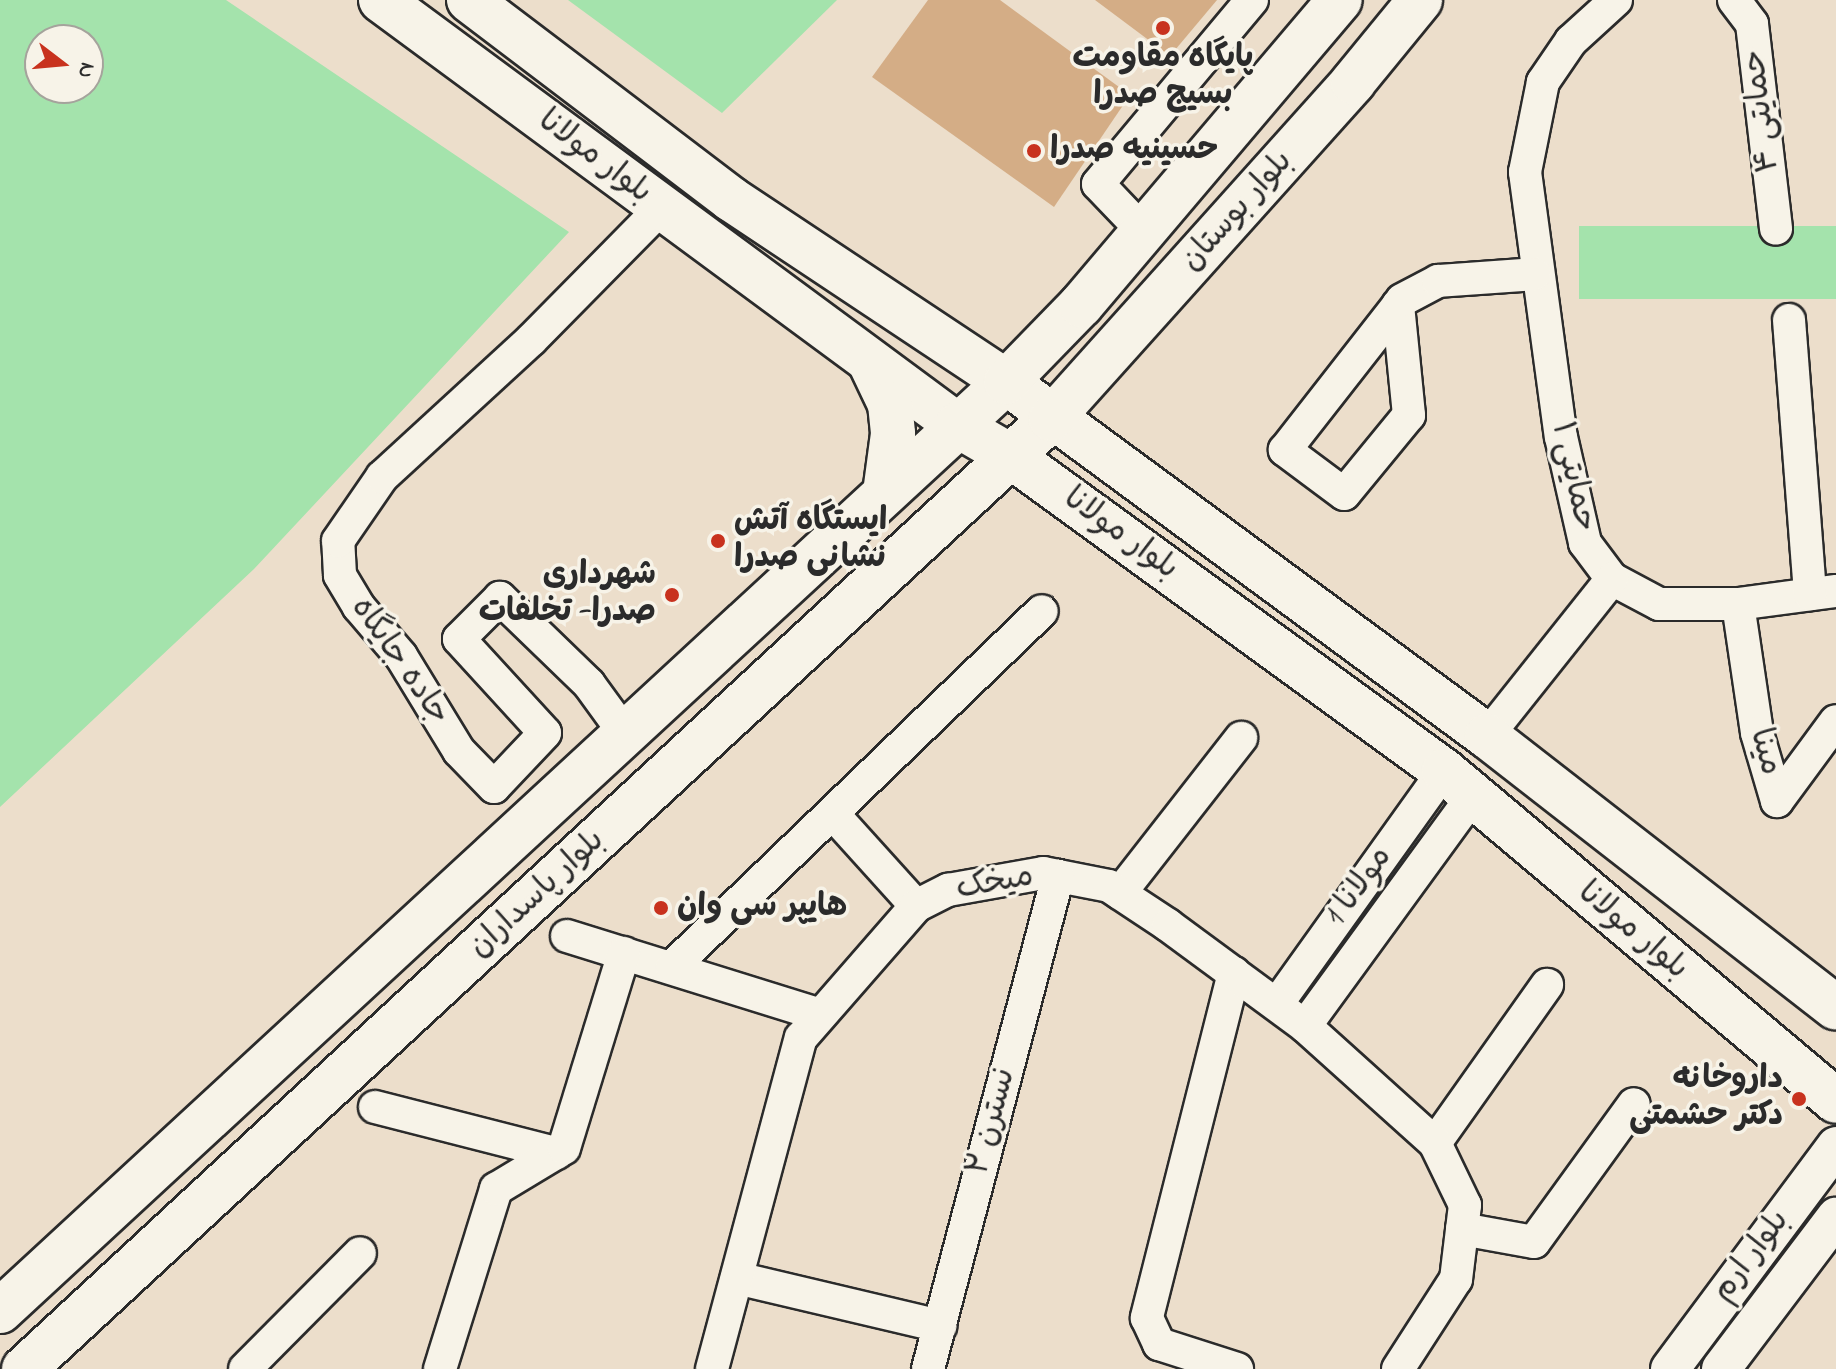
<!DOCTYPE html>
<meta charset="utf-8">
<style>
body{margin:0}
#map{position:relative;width:1836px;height:1369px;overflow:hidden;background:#ecdecb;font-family:"Indie Flower","Playpen Sans Arabic",sans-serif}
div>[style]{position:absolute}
.green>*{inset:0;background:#a4e3ac;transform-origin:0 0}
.building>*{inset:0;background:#d4ad86}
.roads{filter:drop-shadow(2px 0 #2b2b2b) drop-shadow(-2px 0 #2b2b2b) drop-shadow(0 2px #2b2b2b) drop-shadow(0 -2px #2b2b2b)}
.minor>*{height:32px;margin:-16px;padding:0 16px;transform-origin:16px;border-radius:16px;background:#f7f3e8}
.tertiary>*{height:38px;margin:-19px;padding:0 19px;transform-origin:19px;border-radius:19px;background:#f7f3e8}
.secondary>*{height:44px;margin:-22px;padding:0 22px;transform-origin:22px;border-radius:22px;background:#f7f3e8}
.dots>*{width:22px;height:22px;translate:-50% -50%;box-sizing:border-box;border:4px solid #f7f3e8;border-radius:50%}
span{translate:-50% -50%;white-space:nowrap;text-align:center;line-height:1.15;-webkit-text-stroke:7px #f7f3e8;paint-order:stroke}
.poi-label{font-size:32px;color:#2b2b2b;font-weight:700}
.left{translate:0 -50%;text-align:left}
.right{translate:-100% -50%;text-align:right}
.street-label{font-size:32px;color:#2b2b2b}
.north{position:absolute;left:24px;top:24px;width:80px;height:80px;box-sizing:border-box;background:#f7f3e8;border:2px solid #a5a39c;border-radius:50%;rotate:106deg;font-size:22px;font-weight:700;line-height:32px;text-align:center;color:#2b2b2b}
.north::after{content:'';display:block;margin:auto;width:28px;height:36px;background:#c8321e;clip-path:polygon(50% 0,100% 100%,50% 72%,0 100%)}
</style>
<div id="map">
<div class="green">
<div style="clip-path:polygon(evenodd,0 0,226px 0,569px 232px,254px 569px,0 807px,0 0,40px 40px,88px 40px,88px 88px,40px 88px,40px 40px)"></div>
<div style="clip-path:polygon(568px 0,837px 0,722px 113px)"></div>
<div style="left:1836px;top:226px;width:73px;height:257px;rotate:90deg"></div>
</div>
<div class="building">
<div style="clip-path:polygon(928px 0,1000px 0,1130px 95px,1054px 207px,872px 77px)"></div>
<div style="clip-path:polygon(1095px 0,1217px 0,1170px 56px)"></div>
</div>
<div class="roads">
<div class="minor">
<div style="left:1616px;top:0;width:61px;rotate:137.7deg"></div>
<div style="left:1571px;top:41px;width:50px;rotate:124.3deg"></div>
<div style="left:1543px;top:82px;width:92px;rotate:101.3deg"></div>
<div style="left:1525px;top:172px;width:267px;rotate:82.3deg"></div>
<div style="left:1561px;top:437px;width:109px;rotate:77.2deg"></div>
<div style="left:1585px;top:543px;width:45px;rotate:53.1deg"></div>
<div style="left:1612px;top:579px;width:53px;rotate:28deg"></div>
<div style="left:1659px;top:604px;width:79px"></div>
<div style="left:1738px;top:604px;width:99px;rotate:-7.6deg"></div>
<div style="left:1734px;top:0;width:30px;rotate:53deg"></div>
<div style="left:1752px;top:24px;width:206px;rotate:83.3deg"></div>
<div style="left:1141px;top:229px;width:62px;rotate:-133.7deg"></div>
<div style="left:1098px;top:184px;width:240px;rotate:-50.1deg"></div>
<div style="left:1398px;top:305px;width:111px;rotate:84.3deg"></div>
<div style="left:1409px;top:415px;width:102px;rotate:129.4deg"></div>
<div style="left:1344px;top:494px;width:74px;rotate:-143.3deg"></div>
<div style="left:1285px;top:450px;width:190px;rotate:-52deg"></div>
<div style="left:1402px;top:300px;width:41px;rotate:-27.8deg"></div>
<div style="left:1438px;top:281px;width:97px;rotate:-4.1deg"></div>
<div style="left:1789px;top:320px;width:275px;rotate:85.6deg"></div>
<div style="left:1738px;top:604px;width:130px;rotate:81.6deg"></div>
<div style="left:1757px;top:733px;width:71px;rotate:73.6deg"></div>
<div style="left:1777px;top:801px;width:99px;rotate:-53.6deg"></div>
<div style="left:626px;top:735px;width:63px;rotate:-126deg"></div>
<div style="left:589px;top:684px;width:124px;rotate:-136deg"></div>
<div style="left:500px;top:598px;width:58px;rotate:135deg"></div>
<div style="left:459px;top:639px;width:127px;rotate:47.5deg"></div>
<div style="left:545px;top:733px;width:74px;rotate:133.4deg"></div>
<div style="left:494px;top:787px;width:50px;rotate:-134.2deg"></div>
<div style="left:459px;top:751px;width:111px;rotate:-121.4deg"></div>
<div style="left:401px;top:656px;width:65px;rotate:-130.6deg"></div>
<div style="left:359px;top:607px;width:37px;rotate:-121deg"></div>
<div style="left:340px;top:575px;width:34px;rotate:-93deg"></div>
<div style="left:338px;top:541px;width:78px;rotate:-55.5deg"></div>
<div style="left:382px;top:477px;width:202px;rotate:-42.6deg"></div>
<div style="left:531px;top:340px;width:185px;rotate:-45.4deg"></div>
<div style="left:1487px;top:736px;width:201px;rotate:-51.5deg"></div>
<div style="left:833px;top:814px;width:124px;rotate:47.9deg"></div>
<div style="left:1120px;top:893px;width:197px;rotate:-52deg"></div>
<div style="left:567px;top:936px;width:265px;rotate:17.3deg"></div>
<div style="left:672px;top:967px;width:513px;rotate:-43.9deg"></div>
<div style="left:1234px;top:973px;width:356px;rotate:104.2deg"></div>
<div style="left:1147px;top:1318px;width:29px;rotate:65deg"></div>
<div style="left:1159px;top:1344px;width:82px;rotate:17.8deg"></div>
<div style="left:1277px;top:1004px;width:287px;rotate:-54.4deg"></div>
<div style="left:1305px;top:1026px;width:282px;rotate:-53.9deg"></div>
<div style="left:375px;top:1107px;width:187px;rotate:14.3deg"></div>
<div style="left:1435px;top:1143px;width:194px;rotate:-54.7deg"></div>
<div style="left:1462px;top:1229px;width:73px;rotate:10.2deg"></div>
<div style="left:1534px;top:1242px;width:170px;rotate:-54.1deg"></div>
<div style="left:737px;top:1278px;width:209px;rotate:13.3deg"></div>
<div style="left:245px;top:1369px;width:163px;rotate:-45.2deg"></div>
<div style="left:440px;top:1369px;width:189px;rotate:-72.7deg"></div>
<div style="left:496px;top:1189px;width:79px;rotate:-31.1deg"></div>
<div style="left:564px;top:1148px;width:204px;rotate:-72.9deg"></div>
<div style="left:712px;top:1369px;width:343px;rotate:-75deg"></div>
<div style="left:801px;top:1038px;width:175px;rotate:-48.9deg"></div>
<div style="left:916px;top:906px;width:36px;rotate:-27deg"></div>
<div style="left:948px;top:890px;width:97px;rotate:-10.1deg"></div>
<div style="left:1043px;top:873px;width:67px;rotate:11.1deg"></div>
<div style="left:1109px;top:886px;width:71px;rotate:33.5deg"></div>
<div style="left:1168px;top:925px;width:170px;rotate:36.4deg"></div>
<div style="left:1305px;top:1026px;width:175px;rotate:42deg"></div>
<div style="left:1435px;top:1143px;width:69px;rotate:64.2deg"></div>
<div style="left:1465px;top:1205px;width:75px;rotate:96.9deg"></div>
<div style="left:1456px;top:1279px;width:107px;rotate:122.8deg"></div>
<div style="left:928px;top:1369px;width:510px;rotate:-75.23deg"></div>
</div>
<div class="tertiary">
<div style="left:1670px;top:1369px;width:278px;rotate:-53.3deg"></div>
<div style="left:1721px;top:1369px;width:191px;rotate:-52.9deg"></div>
</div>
<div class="secondary">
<div style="left:381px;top:0;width:716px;rotate:36.42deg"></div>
<div style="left:957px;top:425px;width:64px;rotate:30.2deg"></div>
<div style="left:1012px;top:457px;width:534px;rotate:36.01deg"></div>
<div style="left:1444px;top:771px;width:512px;rotate:40.09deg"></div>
<div style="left:469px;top:0;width:329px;rotate:37.2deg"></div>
<div style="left:731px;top:199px;width:330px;rotate:33.6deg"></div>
<div style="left:1006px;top:382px;width:597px;rotate:36.35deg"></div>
<div style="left:1487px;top:736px;width:442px;rotate:37.9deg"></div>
<div style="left:870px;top:362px;width:47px;rotate:64.5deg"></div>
<div style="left:890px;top:404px;width:30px;rotate:84deg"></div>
<div style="left:893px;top:434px;width:60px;rotate:97.7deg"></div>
<div style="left:0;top:1311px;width:1369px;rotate:-42.72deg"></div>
<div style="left:1006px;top:382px;width:107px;rotate:-45.8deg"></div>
<div style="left:1081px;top:305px;width:400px;rotate:-49.7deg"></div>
<div style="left:24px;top:1369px;width:1399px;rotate:-42.77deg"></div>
<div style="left:1051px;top:419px;width:453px;rotate:-48.1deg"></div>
<div style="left:1353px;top:82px;width:106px;rotate:-50.7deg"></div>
</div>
</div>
<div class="dots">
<div style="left:1163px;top:28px;background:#c8321e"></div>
<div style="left:1034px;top:151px;background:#c8321e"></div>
<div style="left:718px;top:541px;background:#c8321e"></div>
<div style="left:672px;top:595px;background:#c8321e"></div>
<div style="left:661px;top:908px;background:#c8321e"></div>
<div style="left:1799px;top:1099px;background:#c8321e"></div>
</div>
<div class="poi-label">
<span style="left:1163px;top:78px">پایگاه مقاومت<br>بسیج صدرا</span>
<span class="left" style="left:1050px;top:151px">حسینیه صدرا</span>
<span class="left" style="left:734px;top:541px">ایستگاه آتش<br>نشانی صدرا</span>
<span class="right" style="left:656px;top:595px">شهرداری<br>صدرا- تخلفات</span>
<span class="left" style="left:677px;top:908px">هایپر سی وان</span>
<span class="right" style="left:1783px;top:1099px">داروخانه<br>دکتر حشمتی</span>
</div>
<div class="street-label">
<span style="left:1763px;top:111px;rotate:-97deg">حمایتی ۴</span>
<span style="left:594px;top:158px;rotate:37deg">بلوار مولانا</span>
<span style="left:1238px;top:212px;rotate:-48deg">بلوار بوستان</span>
<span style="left:1572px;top:477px;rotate:77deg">حمایتی ۱</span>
<span style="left:1120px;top:535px;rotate:36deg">بلوار مولانا</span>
<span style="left:399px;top:662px;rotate:55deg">جاده جایگاه</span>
<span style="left:1764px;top:752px;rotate:75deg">مینا</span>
<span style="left:995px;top:884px;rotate:-10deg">میخک</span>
<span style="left:1360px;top:887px;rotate:-54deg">مولانا 1</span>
<span style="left:538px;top:895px;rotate:-43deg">بلوار پاسداران</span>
<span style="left:1632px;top:932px;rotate:40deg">بلوار مولانا</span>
<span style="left:993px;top:1122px;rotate:-75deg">نسترن ۲</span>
<span style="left:1752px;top:1257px;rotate:-53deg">بلوار ارم</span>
</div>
<div class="north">N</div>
</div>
